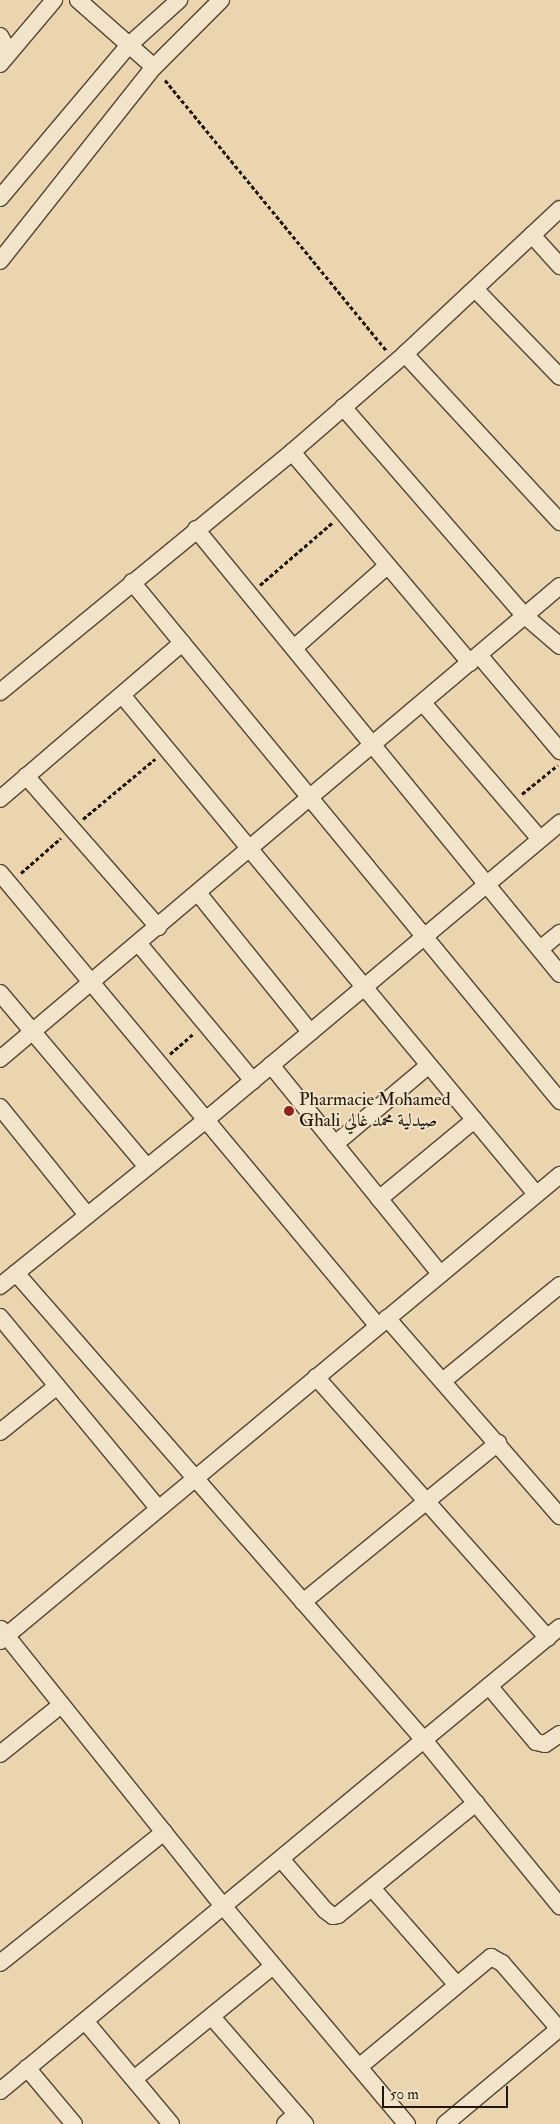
<!DOCTYPE html>
<meta charset="utf-8">
<style>
body{margin:0}
#map{position:relative;width:560px;height:2124px;overflow:hidden;background:#ead5ae;font-family:"IM FELL Double Pica",Amiri,serif}
div>[style]{position:absolute}
.path>*{height:3px;margin-top:-1.5px;transform-origin:0;background:repeating-linear-gradient(90deg,#21160a 0 4px,transparent 0 6.5px)}
.roads{filter:drop-shadow(1px 0 #534633) drop-shadow(-1px 0 #534633) drop-shadow(0 1px #534633) drop-shadow(0 -1px #534633)}
.street>*{height:16px;margin:-8px;padding:0 8px;transform-origin:8px;border-radius:8px;background:#f1e4ca}
.dots>*{width:14px;height:14px;translate:-50% -50%;box-sizing:border-box;border:2px solid #f1e4ca;border-radius:50%}
span{translate:-50% -50%;white-space:nowrap;text-align:center;line-height:1.15;-webkit-text-stroke:4px #f1e4ca;paint-order:stroke}
.poi-label{font-size:18px;color:#21160a}
.left{translate:0 -50%;text-align:left}
.scale{position:absolute;left:382px;top:2086px;width:126px;height:22px;box-sizing:border-box;border:2px solid #21160a;border-top:0;padding-left:6px;font-size:15px;line-height:18px;white-space:nowrap;color:#21160a;-webkit-text-stroke:4px #f1e4ca;paint-order:stroke}
</style>
<div id="map">
<div class="path">
<div style="left:165px;top:80px;width:349px;rotate:50.7deg"></div>
<div style="left:260px;top:585px;width:96px;rotate:-40.8deg"></div>
<div style="left:522px;top:794px;width:46px;rotate:-38.9deg"></div>
<div style="left:83px;top:819px;width:94px;rotate:-39.8deg"></div>
<div style="left:21px;top:873px;width:53px;rotate:-41.2deg"></div>
<div style="left:170px;top:1054px;width:30px;rotate:-41deg"></div>
</div>
<div class="roads">
<div class="street">
<div style="left:78px;top:0;width:101px;rotate:41.4deg"></div>
<div style="left:0;top:36px;width:18px;rotate:61deg"></div>
<div style="left:0;top:64px;width:84px;rotate:-49.8deg"></div>
<div style="left:0;top:198px;width:199px;rotate:-49.9deg"></div>
<div style="left:128px;top:46px;width:69px;rotate:-42deg"></div>
<div style="left:532px;top:235px;width:42px;rotate:47.9deg"></div>
<div style="left:0;top:261px;width:248px;rotate:-51.6deg"></div>
<div style="left:154px;top:67px;width:95px;rotate:-45deg"></div>
<div style="left:475px;top:289px;width:122px;rotate:46deg"></div>
<div style="left:405px;top:354px;width:229px;rotate:47.3deg"></div>
<div style="left:343px;top:407px;width:277px;rotate:49deg"></div>
<div style="left:525px;top:616px;width:46px;rotate:40.6deg"></div>
<div style="left:292px;top:452px;width:276px;rotate:49.8deg"></div>
<div style="left:196px;top:529px;width:575px;rotate:50.72deg"></div>
<div style="left:132px;top:582px;width:673px;rotate:50.49deg"></div>
<div style="left:294px;top:648px;width:124px;rotate:-41.4deg"></div>
<div style="left:479px;top:655px;width:126px;rotate:49.8deg"></div>
<div style="left:0;top:692px;width:378px;rotate:-39.4deg"></div>
<div style="left:292px;top:452px;width:150px;rotate:-40.9deg"></div>
<div style="left:405px;top:354px;width:212px;rotate:-43.1deg"></div>
<div style="left:122px;top:695px;width:648px;rotate:50.32deg"></div>
<div style="left:423px;top:703px;width:179px;rotate:49.3deg"></div>
<div style="left:26px;top:776px;width:201px;rotate:48.8deg"></div>
<div style="left:0;top:799px;width:240px;rotate:-40.6deg"></div>
<div style="left:0;top:873px;width:590px;rotate:50.16deg"></div>
<div style="left:198px;top:893px;width:179px;rotate:51.1deg"></div>
<div style="left:139px;top:944px;width:178px;rotate:50.2deg"></div>
<div style="left:540px;top:949px;width:26px;rotate:-39deg"></div>
<div style="left:0;top:993px;width:228px;rotate:49.8deg"></div>
<div style="left:0;top:1059px;width:733px;rotate:-40.19deg"></div>
<div style="left:271px;top:1065px;width:269px;rotate:51deg"></div>
<div style="left:0;top:1107px;width:139px;rotate:51.1deg"></div>
<div style="left:335px;top:1144px;width:121px;rotate:-40deg"></div>
<div style="left:379px;top:1199px;width:124px;rotate:-39.7deg"></div>
<div style="left:16px;top:1273px;width:620px;rotate:48.86deg"></div>
<div style="left:424px;top:1740px;width:215px;rotate:50.7deg"></div>
<div style="left:0;top:1286px;width:266px;rotate:-38.9deg"></div>
<div style="left:207px;top:1119px;width:461px;rotate:-40deg"></div>
<div style="left:0;top:1317px;width:248px;rotate:50.4deg"></div>
<div style="left:387px;top:1318px;width:263px;rotate:48.9deg"></div>
<div style="left:316px;top:1377px;width:349px;rotate:48.4deg"></div>
<div style="left:444px;top:1380px;width:150px;rotate:-39.3deg"></div>
<div style="left:0;top:1432px;width:73px;rotate:-38.9deg"></div>
<div style="left:303px;top:1602px;width:252px;rotate:-39.2deg"></div>
<div style="left:1px;top:1629px;width:356px;rotate:51.3deg"></div>
<div style="left:224px;top:1907px;width:284px;rotate:49.9deg"></div>
<div style="left:0;top:1641px;width:729px;rotate:-39.77deg"></div>
<div style="left:489px;top:1686px;width:73px;rotate:50deg"></div>
<div style="left:536px;top:1742px;width:9px;rotate:13deg"></div>
<div style="left:545px;top:1744px;width:18px;rotate:-34deg"></div>
<div style="left:0;top:1754px;width:77px;rotate:-38.7deg"></div>
<div style="left:281px;top:1859px;width:67px;rotate:49.2deg"></div>
<div style="left:325px;top:1910px;width:10px;rotate:37deg"></div>
<div style="left:333px;top:1916px;width:5px;rotate:-11deg"></div>
<div style="left:338px;top:1915px;width:178px;rotate:-39.1deg"></div>
<div style="left:372px;top:1888px;width:128px;rotate:48.8deg"></div>
<div style="left:0;top:1963px;width:210px;rotate:-38.6deg"></div>
<div style="left:212px;top:2017px;width:142px;rotate:49deg"></div>
<div style="left:85px;top:2021px;width:134px;rotate:50.1deg"></div>
<div style="left:359px;top:2067px;width:172px;rotate:-39.8deg"></div>
<div style="left:491px;top:1957px;width:13px;rotate:29deg"></div>
<div style="left:502px;top:1963px;width:87px;rotate:49.2deg"></div>
<div style="left:27px;top:2068px;width:73px;rotate:50deg"></div>
<div style="left:134px;top:2079px;width:179px;rotate:-39.1deg"></div>
<div style="left:0;top:2091px;width:727px;rotate:-39.64deg"></div>
<div style="left:285px;top:2124px;width:15px;rotate:-42deg"></div>
<div style="left:445px;top:2124px;width:150px;rotate:-39.9deg"></div>
</div>
</div>
<div class="dots">
<div style="left:289px;top:1111px;background:#8f2418"></div>
</div>
<div class="poi-label">
<span class="left" style="left:299px;top:1111px">Pharmacie Mohamed<br>Ghali صيدلية محمد غالي</span>
</div>
<div class="scale">50 m</div>
</div>
